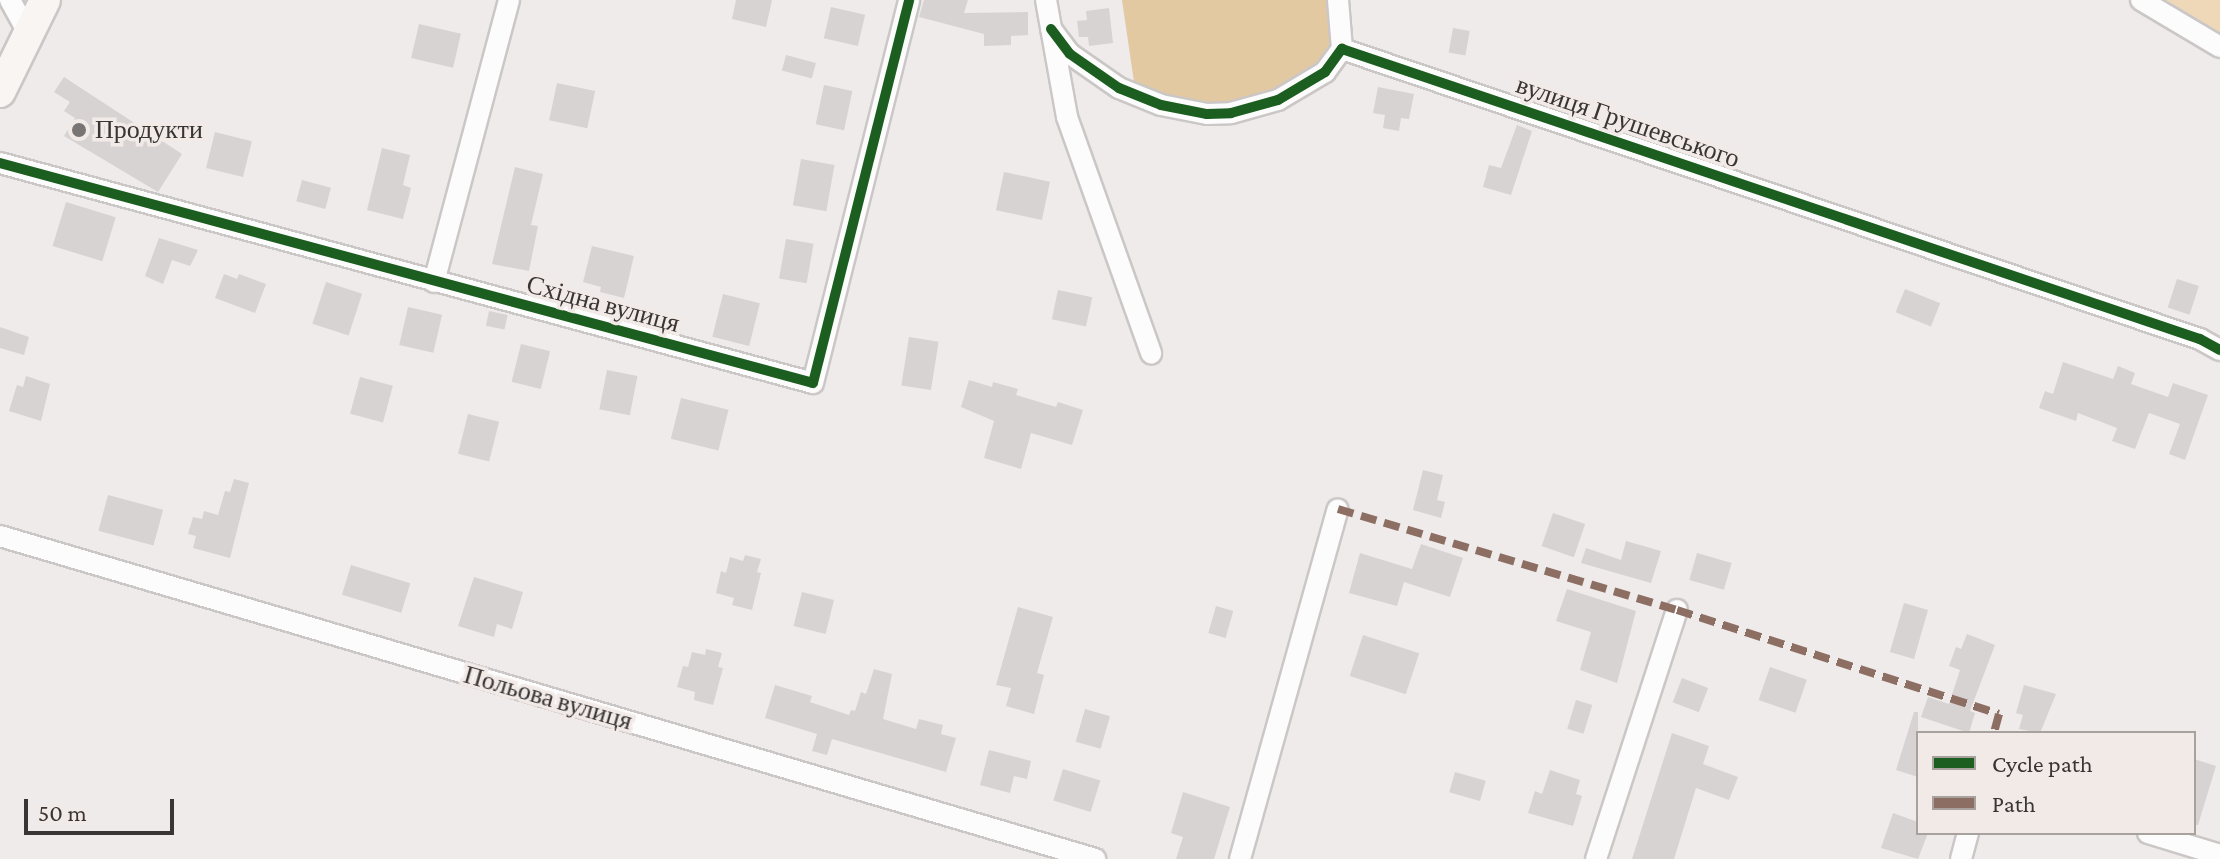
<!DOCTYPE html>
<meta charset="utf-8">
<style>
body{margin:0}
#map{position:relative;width:2220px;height:859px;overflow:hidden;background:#efebea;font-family:"Crimson Pro",serif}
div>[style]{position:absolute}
.green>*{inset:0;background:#eed8b7}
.forest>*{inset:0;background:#e3c9a1}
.building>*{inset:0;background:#d7d3d3;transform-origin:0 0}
.roads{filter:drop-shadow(2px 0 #cbc7c6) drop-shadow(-2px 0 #cbc7c6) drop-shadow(0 2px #cbc7c6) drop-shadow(0 -2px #cbc7c6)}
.street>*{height:20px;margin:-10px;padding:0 10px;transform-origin:10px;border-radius:10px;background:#fdfcfc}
.secondary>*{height:30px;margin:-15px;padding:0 15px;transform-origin:15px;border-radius:15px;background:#f8f5f2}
.quiet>*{height:8px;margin-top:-4px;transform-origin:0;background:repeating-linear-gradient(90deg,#8d6e63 0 16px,transparent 0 24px)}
.cycleway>*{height:10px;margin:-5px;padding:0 5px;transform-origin:5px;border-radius:5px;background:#1b5e20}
.dots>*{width:22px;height:22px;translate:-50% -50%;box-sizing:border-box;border:4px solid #f2eae7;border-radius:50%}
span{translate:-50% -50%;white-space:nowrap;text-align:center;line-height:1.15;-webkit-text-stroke:7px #f2eae7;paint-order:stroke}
.street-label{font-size:26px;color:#383534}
.poi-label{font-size:26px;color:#383534}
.left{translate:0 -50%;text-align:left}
.legend{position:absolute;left:1916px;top:731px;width:280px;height:104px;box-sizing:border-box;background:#f2eae7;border:2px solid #a8a29f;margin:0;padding:10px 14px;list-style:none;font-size:24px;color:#383534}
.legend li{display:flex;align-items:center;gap:16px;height:40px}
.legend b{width:40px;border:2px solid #a8a29f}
.scale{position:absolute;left:24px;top:799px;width:150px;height:36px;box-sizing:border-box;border:4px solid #383534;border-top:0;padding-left:10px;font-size:24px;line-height:28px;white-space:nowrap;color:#383534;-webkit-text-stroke:6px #f2eae7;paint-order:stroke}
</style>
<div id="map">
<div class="green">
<div style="clip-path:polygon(2141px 0,2220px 0,2220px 47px)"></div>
</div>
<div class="forest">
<div style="clip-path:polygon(1122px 0,1338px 0,1342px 49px,1253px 109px,1143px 99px,1134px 82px)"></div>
</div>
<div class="building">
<div style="clip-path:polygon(736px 0,772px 0,766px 27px,732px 19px)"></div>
<div style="clip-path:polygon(924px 0,968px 0,964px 13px,1028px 12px,1028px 35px,1011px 36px,1011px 45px,984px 46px,984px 34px,919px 17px)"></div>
<div style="left:831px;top:7px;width:35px;height:32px;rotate:13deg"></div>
<div style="clip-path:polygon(1109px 8px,1113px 43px,1089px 46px,1088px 37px,1079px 37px,1077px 21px,1087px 20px,1086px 11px)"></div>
<div style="left:419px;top:24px;width:43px;height:35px;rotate:13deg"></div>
<div style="left:1453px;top:28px;width:17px;height:25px;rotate:10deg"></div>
<div style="left:786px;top:55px;width:31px;height:16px;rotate:15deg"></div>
<div style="clip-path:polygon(64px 77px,182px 154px,158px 192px,64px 136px,75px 118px,64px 111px,70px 102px,54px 92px)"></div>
<div style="left:557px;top:83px;width:39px;height:38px;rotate:12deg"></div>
<div style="left:824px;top:85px;width:29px;height:40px;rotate:12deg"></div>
<div style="clip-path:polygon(1378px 87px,1414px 94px,1409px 119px,1401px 118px,1399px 131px,1383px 128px,1385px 115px,1373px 113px)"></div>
<div style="clip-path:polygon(1517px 125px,1532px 131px,1511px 195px,1483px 187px,1489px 165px,1501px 168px)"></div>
<div style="left:215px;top:132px;width:38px;height:37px;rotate:14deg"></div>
<div style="clip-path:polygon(382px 148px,410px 155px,403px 185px,411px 188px,403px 219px,367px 210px)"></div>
<div style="left:801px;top:159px;width:34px;height:47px;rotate:10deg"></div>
<div style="clip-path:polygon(515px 167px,543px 174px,531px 225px,538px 226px,529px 271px,492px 264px)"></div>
<div style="left:1004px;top:172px;width:47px;height:39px;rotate:12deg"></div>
<div style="left:302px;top:180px;width:30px;height:22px;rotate:15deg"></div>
<div style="left:66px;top:202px;width:52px;height:46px;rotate:17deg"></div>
<div style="clip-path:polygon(159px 238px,198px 250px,190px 266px,172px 260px,163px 284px,145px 276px)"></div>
<div style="left:786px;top:239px;width:28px;height:40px;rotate:10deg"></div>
<div style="clip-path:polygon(592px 246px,634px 256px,624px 298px,600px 292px,601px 287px,583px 282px)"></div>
<div style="clip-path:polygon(224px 274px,237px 279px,239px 274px,266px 284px,255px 313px,215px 298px)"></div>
<div style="left:2177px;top:279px;width:23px;height:30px;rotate:18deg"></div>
<div style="left:326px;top:282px;width:38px;height:44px;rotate:18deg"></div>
<div style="left:1905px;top:289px;width:38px;height:25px;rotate:22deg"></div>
<div style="left:1058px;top:290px;width:35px;height:30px;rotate:12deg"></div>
<div style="left:723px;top:294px;width:38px;height:44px;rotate:14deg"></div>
<div style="left:408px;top:307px;width:35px;height:39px;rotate:13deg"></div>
<div style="left:489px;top:311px;width:19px;height:15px;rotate:12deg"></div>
<div style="clip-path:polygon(0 327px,29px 337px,24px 355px,0 348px)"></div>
<div style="left:909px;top:337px;width:30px;height:49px;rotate:9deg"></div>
<div style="left:521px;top:344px;width:30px;height:39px;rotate:14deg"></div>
<div style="clip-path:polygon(2063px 362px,2113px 379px,2118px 366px,2135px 373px,2131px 384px,2168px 397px,2173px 383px,2208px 395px,2185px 460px,2169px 454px,2180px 424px,2149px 413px,2135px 449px,2112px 441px,2117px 428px,2078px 413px,2076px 421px,2039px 408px,2045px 391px,2053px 394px)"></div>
<div style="left:607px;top:370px;width:31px;height:40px;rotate:11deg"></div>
<div style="clip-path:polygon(26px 376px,50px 384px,41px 421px,9px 411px,17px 385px,23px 387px)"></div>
<div style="left:360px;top:377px;width:34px;height:38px;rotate:15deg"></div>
<div style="clip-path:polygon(969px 380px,992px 387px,993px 382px,1018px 389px,1016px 395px,1056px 407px,1058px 402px,1083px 410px,1072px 445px,1031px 433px,1021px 469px,984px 458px,994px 421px,961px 407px)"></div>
<div style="left:681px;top:398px;width:49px;height:42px;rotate:14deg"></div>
<div style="left:468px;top:414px;width:32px;height:41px;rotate:14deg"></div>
<div style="clip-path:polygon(1423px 470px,1443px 475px,1437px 500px,1445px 502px,1441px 518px,1413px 510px)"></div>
<div style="clip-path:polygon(234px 479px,249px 483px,230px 558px,193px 548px,196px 536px,188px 534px,193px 517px,202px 519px,204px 511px,218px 515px,225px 491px,230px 492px)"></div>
<div style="left:108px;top:495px;width:57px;height:37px;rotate:15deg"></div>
<div style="left:1553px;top:513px;width:34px;height:35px;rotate:19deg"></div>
<div style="clip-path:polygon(1626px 541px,1661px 551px,1651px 583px,1581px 563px,1586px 548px,1621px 560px)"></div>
<div style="clip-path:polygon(1421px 544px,1463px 558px,1450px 597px,1404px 582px,1397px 606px,1349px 593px,1360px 553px,1412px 569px)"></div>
<div style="left:1697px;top:553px;width:36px;height:28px;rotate:16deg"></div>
<div style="clip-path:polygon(745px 555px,761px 559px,757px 572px,761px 573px,752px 610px,732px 605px,734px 598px,716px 593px,721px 571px,726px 573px,730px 557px,743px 561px)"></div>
<div style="left:351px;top:565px;width:62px;height:31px;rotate:17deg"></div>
<div style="clip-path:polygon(474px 577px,523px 592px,512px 629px,497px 624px,494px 637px,458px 626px)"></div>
<div style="clip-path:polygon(1567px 589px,1636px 611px,1617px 683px,1580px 670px,1591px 632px,1556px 621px)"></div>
<div style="left:802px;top:592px;width:33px;height:35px;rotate:14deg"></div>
<div style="left:1904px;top:603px;width:25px;height:51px;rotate:16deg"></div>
<div style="left:1216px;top:606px;width:18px;height:28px;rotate:16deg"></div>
<div style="clip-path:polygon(1018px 607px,1053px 617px,1037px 673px,1044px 675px,1034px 714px,1006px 706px,1011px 688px,996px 685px)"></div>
<div style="clip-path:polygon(1967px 634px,1995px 645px,1970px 711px,1975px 713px,1969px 733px,1921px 717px,1928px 697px,1949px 704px,1960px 670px,1949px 666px,1956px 647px,1961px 649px)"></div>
<div style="left:1363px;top:635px;width:59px;height:43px;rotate:18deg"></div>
<div style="clip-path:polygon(706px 649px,722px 653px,718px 667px,723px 668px,713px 705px,694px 700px,695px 692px,677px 687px,683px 666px,688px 667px,692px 652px,705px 655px)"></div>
<div style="left:1770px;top:667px;width:39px;height:35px;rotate:19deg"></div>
<div style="clip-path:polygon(874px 669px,892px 674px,883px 719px,916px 729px,919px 719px,943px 725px,941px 734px,956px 738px,946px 772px,832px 739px,827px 755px,812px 751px,817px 734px,765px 718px,775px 685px,812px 696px,810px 702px,849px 715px,851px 710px,855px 711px,861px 692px,866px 694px)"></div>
<div style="left:1682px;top:678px;width:28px;height:26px;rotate:21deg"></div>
<div style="clip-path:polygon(2024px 685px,2056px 694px,2040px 733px,2019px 729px,2023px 715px,2016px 713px)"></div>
<div style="left:1576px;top:700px;width:17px;height:30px;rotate:17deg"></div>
<div style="left:1085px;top:709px;width:26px;height:34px;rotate:16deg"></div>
<div style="clip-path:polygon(1914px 712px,1918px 712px,1918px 777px,1896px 770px)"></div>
<div style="clip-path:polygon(1672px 733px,1709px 746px,1703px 764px,1738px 777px,1729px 800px,1696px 788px,1674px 859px,1632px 859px)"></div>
<div style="clip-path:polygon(989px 750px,1031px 761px,1027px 779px,1014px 776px,1010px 793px,980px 785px)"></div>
<div style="clip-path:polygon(2194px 759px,2216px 766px,2198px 825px,2194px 825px)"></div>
<div style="left:1063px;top:769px;width:39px;height:33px;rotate:17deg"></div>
<div style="clip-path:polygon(1550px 770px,1580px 780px,1576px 794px,1582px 796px,1573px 826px,1528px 813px,1535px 791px,1542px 794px)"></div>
<div style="left:1455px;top:772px;width:32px;height:21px;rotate:16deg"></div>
<div style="clip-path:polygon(1183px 792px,1230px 807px,1214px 859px,1176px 859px,1183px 837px,1171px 833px)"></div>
<div style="clip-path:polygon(1893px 813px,1918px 822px,1918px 833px,1928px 833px,1918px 859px,1881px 848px)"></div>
</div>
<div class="roads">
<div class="street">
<div style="left:10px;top:0;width:37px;rotate:61deg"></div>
<div style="left:1046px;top:0;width:119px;rotate:79.8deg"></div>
<div style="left:1067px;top:117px;width:251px;rotate:70.4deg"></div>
<div style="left:1338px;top:0;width:49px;rotate:85.3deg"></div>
<div style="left:2141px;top:0;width:92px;rotate:30.7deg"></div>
<div style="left:1051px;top:29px;width:31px;rotate:53deg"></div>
<div style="left:1070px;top:54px;width:60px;rotate:34.8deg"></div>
<div style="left:1119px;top:88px;width:45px;rotate:22deg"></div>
<div style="left:1161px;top:105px;width:47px;rotate:11.1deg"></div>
<div style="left:1207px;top:114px;width:24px;rotate:-2deg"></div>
<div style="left:1231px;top:113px;width:49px;rotate:-15.5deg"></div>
<div style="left:1278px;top:100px;width:55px;rotate:-30.8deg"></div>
<div style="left:1325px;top:72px;width:29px;rotate:-54deg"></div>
<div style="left:1342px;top:49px;width:906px;rotate:18.68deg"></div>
<div style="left:2200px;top:339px;width:23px;rotate:29deg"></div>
<div style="left:0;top:163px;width:842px;rotate:15.14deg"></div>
<div style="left:813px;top:383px;width:395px;rotate:-75.9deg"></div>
<div style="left:434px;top:282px;width:292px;rotate:-75.1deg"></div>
<div style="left:0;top:536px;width:1142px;rotate:16.43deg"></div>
<div style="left:2148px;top:833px;width:75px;rotate:17deg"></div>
<div style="left:1240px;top:859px;width:363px;rotate:-74.4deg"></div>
<div style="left:1596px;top:859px;width:262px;rotate:-72deg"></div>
<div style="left:1961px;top:859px;width:27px;rotate:-75deg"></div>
</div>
<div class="secondary">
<div style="left:0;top:92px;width:102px;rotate:-63.9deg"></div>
</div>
</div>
<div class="quiet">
<div style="left:1338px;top:509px;width:354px;rotate:16.6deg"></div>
<div style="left:1677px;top:610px;width:338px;rotate:17.9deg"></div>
<div style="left:1999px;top:714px;width:20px;rotate:105deg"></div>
</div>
<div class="cycleway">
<div style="left:1051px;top:29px;width:31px;rotate:53deg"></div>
<div style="left:1070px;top:54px;width:60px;rotate:34.8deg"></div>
<div style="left:1119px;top:88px;width:45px;rotate:22deg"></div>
<div style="left:1161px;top:105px;width:47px;rotate:11.1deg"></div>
<div style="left:1207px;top:114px;width:24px;rotate:-2deg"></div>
<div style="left:1231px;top:113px;width:49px;rotate:-15.5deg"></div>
<div style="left:1278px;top:100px;width:55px;rotate:-30.8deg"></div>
<div style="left:1325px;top:72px;width:29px;rotate:-54deg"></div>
<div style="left:1342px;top:49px;width:906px;rotate:18.68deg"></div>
<div style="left:2200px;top:339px;width:23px;rotate:29deg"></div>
<div style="left:0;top:163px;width:842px;rotate:15.14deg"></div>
<div style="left:813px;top:383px;width:395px;rotate:-75.9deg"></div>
</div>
<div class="dots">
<div style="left:79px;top:130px;background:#787574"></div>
</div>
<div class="street-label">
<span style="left:1628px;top:122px;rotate:19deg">вулиця Грушевського</span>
<span style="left:603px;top:304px;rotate:15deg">Східна вулиця</span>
<span style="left:548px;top:698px;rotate:16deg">Польова вулиця</span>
</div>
<div class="poi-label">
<span class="left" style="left:95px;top:130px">Продукти</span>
</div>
<ul class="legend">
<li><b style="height:10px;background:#1b5e20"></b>Cycle path</li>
<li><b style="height:10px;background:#8d6e63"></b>Path</li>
</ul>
<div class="scale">50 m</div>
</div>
